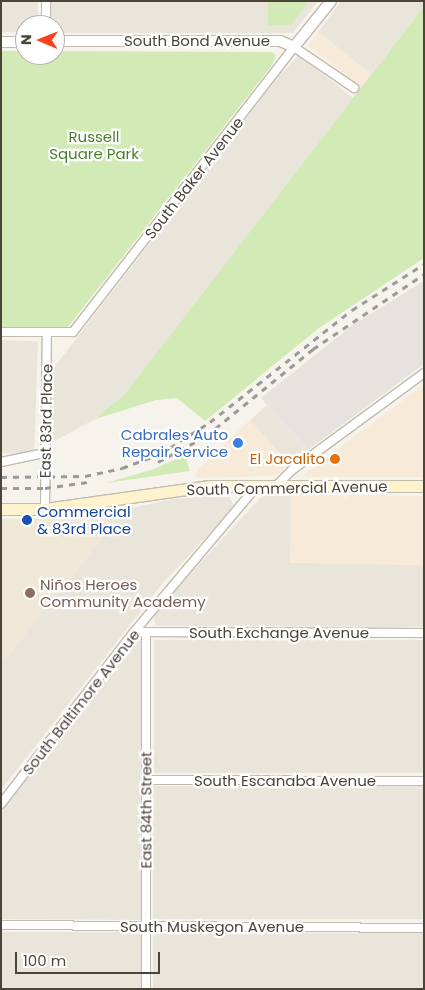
<!DOCTYPE html>
<meta charset="utf-8">
<style>
body{margin:0}
#map{position:relative;width:425px;height:990px;overflow:hidden;background:#f6f3ec;font-family:Poppins,sans-serif}
div>[style]{position:absolute}
.residential>*{inset:0;background:#eae5da;transform-origin:0 0}
.commercial>*{inset:0;background:#f7ead8;transform-origin:0 0}
.industrial>*{inset:0;background:#e6e2dd}
.education>*{inset:0;background:#efe8d6}
.green>*{inset:0;background:#d2eab5}
.roads{filter:drop-shadow(1px 0 #c2bbae) drop-shadow(-1px 0 #c2bbae) drop-shadow(0 1px #c2bbae) drop-shadow(0 -1px #c2bbae)}
.minor>*{height:8px;margin:-4px;padding:0 4px;transform-origin:4px;border-radius:4px;background:#fff}
.tertiary>*{height:10px;margin:-5px;padding:0 5px;transform-origin:5px;border-radius:5px;background:#fff}
.secondary>*{height:11px;margin:-5.5px;padding:0 5.5px;transform-origin:5.5px;border-radius:5.5px;background:#fff3cd}
.rail>*{height:3px;margin-top:-1.5px;transform-origin:0;background:repeating-linear-gradient(90deg,#9a9a9a 0 6px,transparent 0 12px)}
.dots>*{width:14px;height:14px;translate:-50% -50%;box-sizing:border-box;border:2px solid #fff;border-radius:50%}
span{translate:-50% -50%;white-space:nowrap;text-align:center;line-height:1.15;-webkit-text-stroke:4.5px #fff;paint-order:stroke}
.street-label{font-size:15px;color:#4b4439}
.park-label{font-size:15px;color:#4a7f2a}
.shop-label{font-size:15px;color:#366cbe}
.right{translate:-100% -50%;text-align:right}
.food-label{font-size:15px;color:#c56008}
.transit-label{font-size:15px;color:#164399}
.left{translate:0 -50%;text-align:left}
.education-label{font-size:15px;color:#785e54}
.frame{position:absolute;inset:0;border:2px solid #4b4439;pointer-events:none}
.north{position:absolute;left:15px;top:15px;width:50px;height:50px;box-sizing:border-box;background:#fff;border:1px solid #b7b4b0;border-radius:50%;rotate:271deg;font-size:14px;font-weight:700;line-height:20px;text-align:center;color:#4b4439}
.north::after{content:'';display:block;margin:auto;width:18px;height:22px;background:#fc3f1d;clip-path:polygon(50% 0,100% 100%,50% 72%,0 100%)}
.scale{position:absolute;left:15px;top:952px;width:145px;height:22px;box-sizing:border-box;border:2px solid #4b4439;border-top:0;padding-left:6px;font-size:15px;line-height:18px;white-space:nowrap;color:#4b4439;-webkit-text-stroke:4px #fff;paint-order:stroke}
</style>
<div id="map">
<div class="residential">
<div style="clip-path:polygon(1px 1px,38px 1px,38px 25px,25px 25px,25px 32px,1px 32px)"></div>
<div style="clip-path:polygon(51px 1px,318px 1px,293px 33px,55px 33px,55px 25px,51px 25px)"></div>
<div style="clip-path:polygon(341px 1px,424px 1px,424px 6px,371px 74px,318px 32px)"></div>
<div style="clip-path:polygon(299px 55px,353px 98px,124px 395px,95px 419px,51px 443px,52px 370px,278px 77px)"></div>
<div style="left:1px;top:340px;width:37px;height:113px;rotate:2deg"></div>
<div style="left:267px;top:405px;width:61px;height:23px;rotate:48deg"></div>
<div style="clip-path:polygon(291px 494px,293px 563px,424px 563px,424px 627px,156px 626px,153px 616px,157px 610px,263px 495px)"></div>
<div style="clip-path:polygon(226px 495px,230px 497px,234px 507px,162px 584px,1px 790px,1px 664px,126px 509px,174px 499px)"></div>
<div style="clip-path:polygon(141px 640px,141px 920px,1px 919px,1px 813px,134px 641px)"></div>
<div style="left:154px;top:640px;width:270px;height:133px"></div>
<div style="left:153px;top:786px;width:271px;height:133px"></div>
<div style="left:1px;top:932px;width:140px;height:57px"></div>
<div style="left:153px;top:933px;width:271px;height:56px"></div>
</div>
<div class="commercial">
<div style="left:318px;top:32px;width:68px;height:17px;rotate:38deg"></div>
<div style="clip-path:polygon(424px 384px,424px 477px,301px 477px)"></div>
<div style="clip-path:polygon(250px 420px,290px 465px,274px 476px,195px 478px,199px 468px)"></div>
<div style="left:291px;top:494px;width:133px;height:69px;rotate:1deg"></div>
</div>
<div class="industrial">
<div style="clip-path:polygon(424px 281px,424px 364px,308px 450px,261px 398px,354px 324px)"></div>
</div>
<div class="education">
<div style="clip-path:polygon(126px 509px,111px 528px,1px 664px,1px 519px,42px 519px)"></div>
</div>
<div class="green">
<div style="clip-path:polygon(268px 1px,309px 1px,291px 25px,268px 25px)"></div>
<div style="clip-path:polygon(424px 6px,424px 258px,319px 328px,205px 421px,177px 398px,156px 400px,95px 419px,124px 395px)"></div>
<div style="clip-path:polygon(1px 51px,25px 51px,25px 55px,55px 55px,55px 51px,272px 52px,276px 56px,272px 65px,68px 327px,1px 327px)"></div>
<div style="clip-path:polygon(185px 455px,190px 471px,106px 483px,154px 469px)"></div>
</div>
<div class="roads">
<div class="minor">
<div style="left:46px;top:1px;width:24px;rotate:90deg"></div>
<div style="left:1px;top:332px;width:72px"></div>
<div style="left:73px;top:332px;width:361px;rotate:-52.2deg"></div>
<div style="left:294px;top:47px;width:73px;rotate:34.3deg"></div>
<div style="left:1px;top:462px;width:45px;rotate:-11.6deg"></div>
<div style="left:277px;top:485px;width:21px;rotate:-45deg"></div>
<div style="left:292px;top:470px;width:164px;rotate:-36.3deg"></div>
<div style="left:45px;top:509px;width:177px;rotate:-89.4deg"></div>
<div style="left:141px;top:632px;width:283px;rotate:0.2deg"></div>
<div style="left:146px;top:632px;width:357px;rotate:90deg"></div>
<div style="left:146px;top:780px;width:278px;rotate:0.2deg"></div>
<div style="left:1px;top:804px;width:217px;rotate:-52.3deg"></div>
<div style="left:134px;top:632px;width:192px;rotate:-49.9deg"></div>
<div style="left:1px;top:925px;width:423px;rotate:0.4deg"></div>
</div>
<div class="tertiary">
<div style="left:55px;top:41px;width:225px"></div>
<div style="left:280px;top:41px;width:15px;rotate:23deg"></div>
<div style="left:294px;top:47px;width:59px;rotate:-51.2deg"></div>
<div style="left:1px;top:42px;width:24px"></div>
</div>
<div class="secondary">
<div style="left:1px;top:509px;width:44px"></div>
<div style="left:45px;top:509px;width:166px;rotate:-8deg"></div>
<div style="left:209px;top:486px;width:215px"></div>
</div>
</div>
<div class="rail">
<div style="left:158px;top:462px;width:55px;rotate:-28.4deg"></div>
<div style="left:206px;top:436px;width:138px;rotate:-39.1deg"></div>
<div style="left:313px;top:349px;width:134px;rotate:-34deg"></div>
<div style="left:1px;top:477px;width:84px;rotate:-0.7deg"></div>
<div style="left:85px;top:476px;width:38px;rotate:-12deg"></div>
<div style="left:122px;top:468px;width:40px;rotate:-20.2deg"></div>
<div style="left:160px;top:454px;width:59px;rotate:-32.6deg"></div>
<div style="left:210px;top:422px;width:181px;rotate:-38.3deg"></div>
<div style="left:352px;top:310px;width:85px;rotate:-32.6deg"></div>
<div style="left:1px;top:488px;width:44px"></div>
<div style="left:45px;top:488px;width:43px;rotate:-7.9deg"></div>
</div>
<div class="dots">
<div style="left:238px;top:443px;background:#3f7fe0"></div>
<div style="left:335px;top:459px;background:#e8710a"></div>
<div style="left:27px;top:520px;background:#1a4fb4"></div>
<div style="left:30px;top:593px;background:#8d6e63"></div>
</div>
<div class="street-label">
<span style="left:197px;top:41px">South Bond Avenue</span>
<span style="left:194px;top:178px;rotate:-52deg">South Baker Avenue</span>
<span style="left:46px;top:421px;rotate:-89deg">East 83rd Place</span>
<span style="left:287px;top:488px;rotate:-1deg">South Commercial Avenue</span>
<span style="left:279px;top:633px">South Exchange Avenue</span>
<span style="left:81px;top:702px;rotate:-52deg">South Baltimore Avenue</span>
<span style="left:285px;top:781px">South Escanaba Avenue</span>
<span style="left:146px;top:810px;rotate:-90deg">East 84th Street</span>
<span style="left:212px;top:927px">South Muskegon Avenue</span>
</div>
<div class="park-label">
<span style="left:94px;top:145px">Russell<br>Square Park</span>
</div>
<div class="shop-label">
<span class="right" style="left:228px;top:443px">Cabrales Auto<br>Repair Service</span>
</div>
<div class="food-label">
<span class="right" style="left:325px;top:459px">El Jacalito</span>
</div>
<div class="transit-label">
<span class="left" style="left:37px;top:520px">Commercial<br>&amp; 83rd Place</span>
</div>
<div class="education-label">
<span class="left" style="left:40px;top:593px">Niños Heroes<br>Community Academy</span>
</div>
<div class="frame"></div>
<div class="north">N</div>
<div class="scale">100 m</div>
</div>
